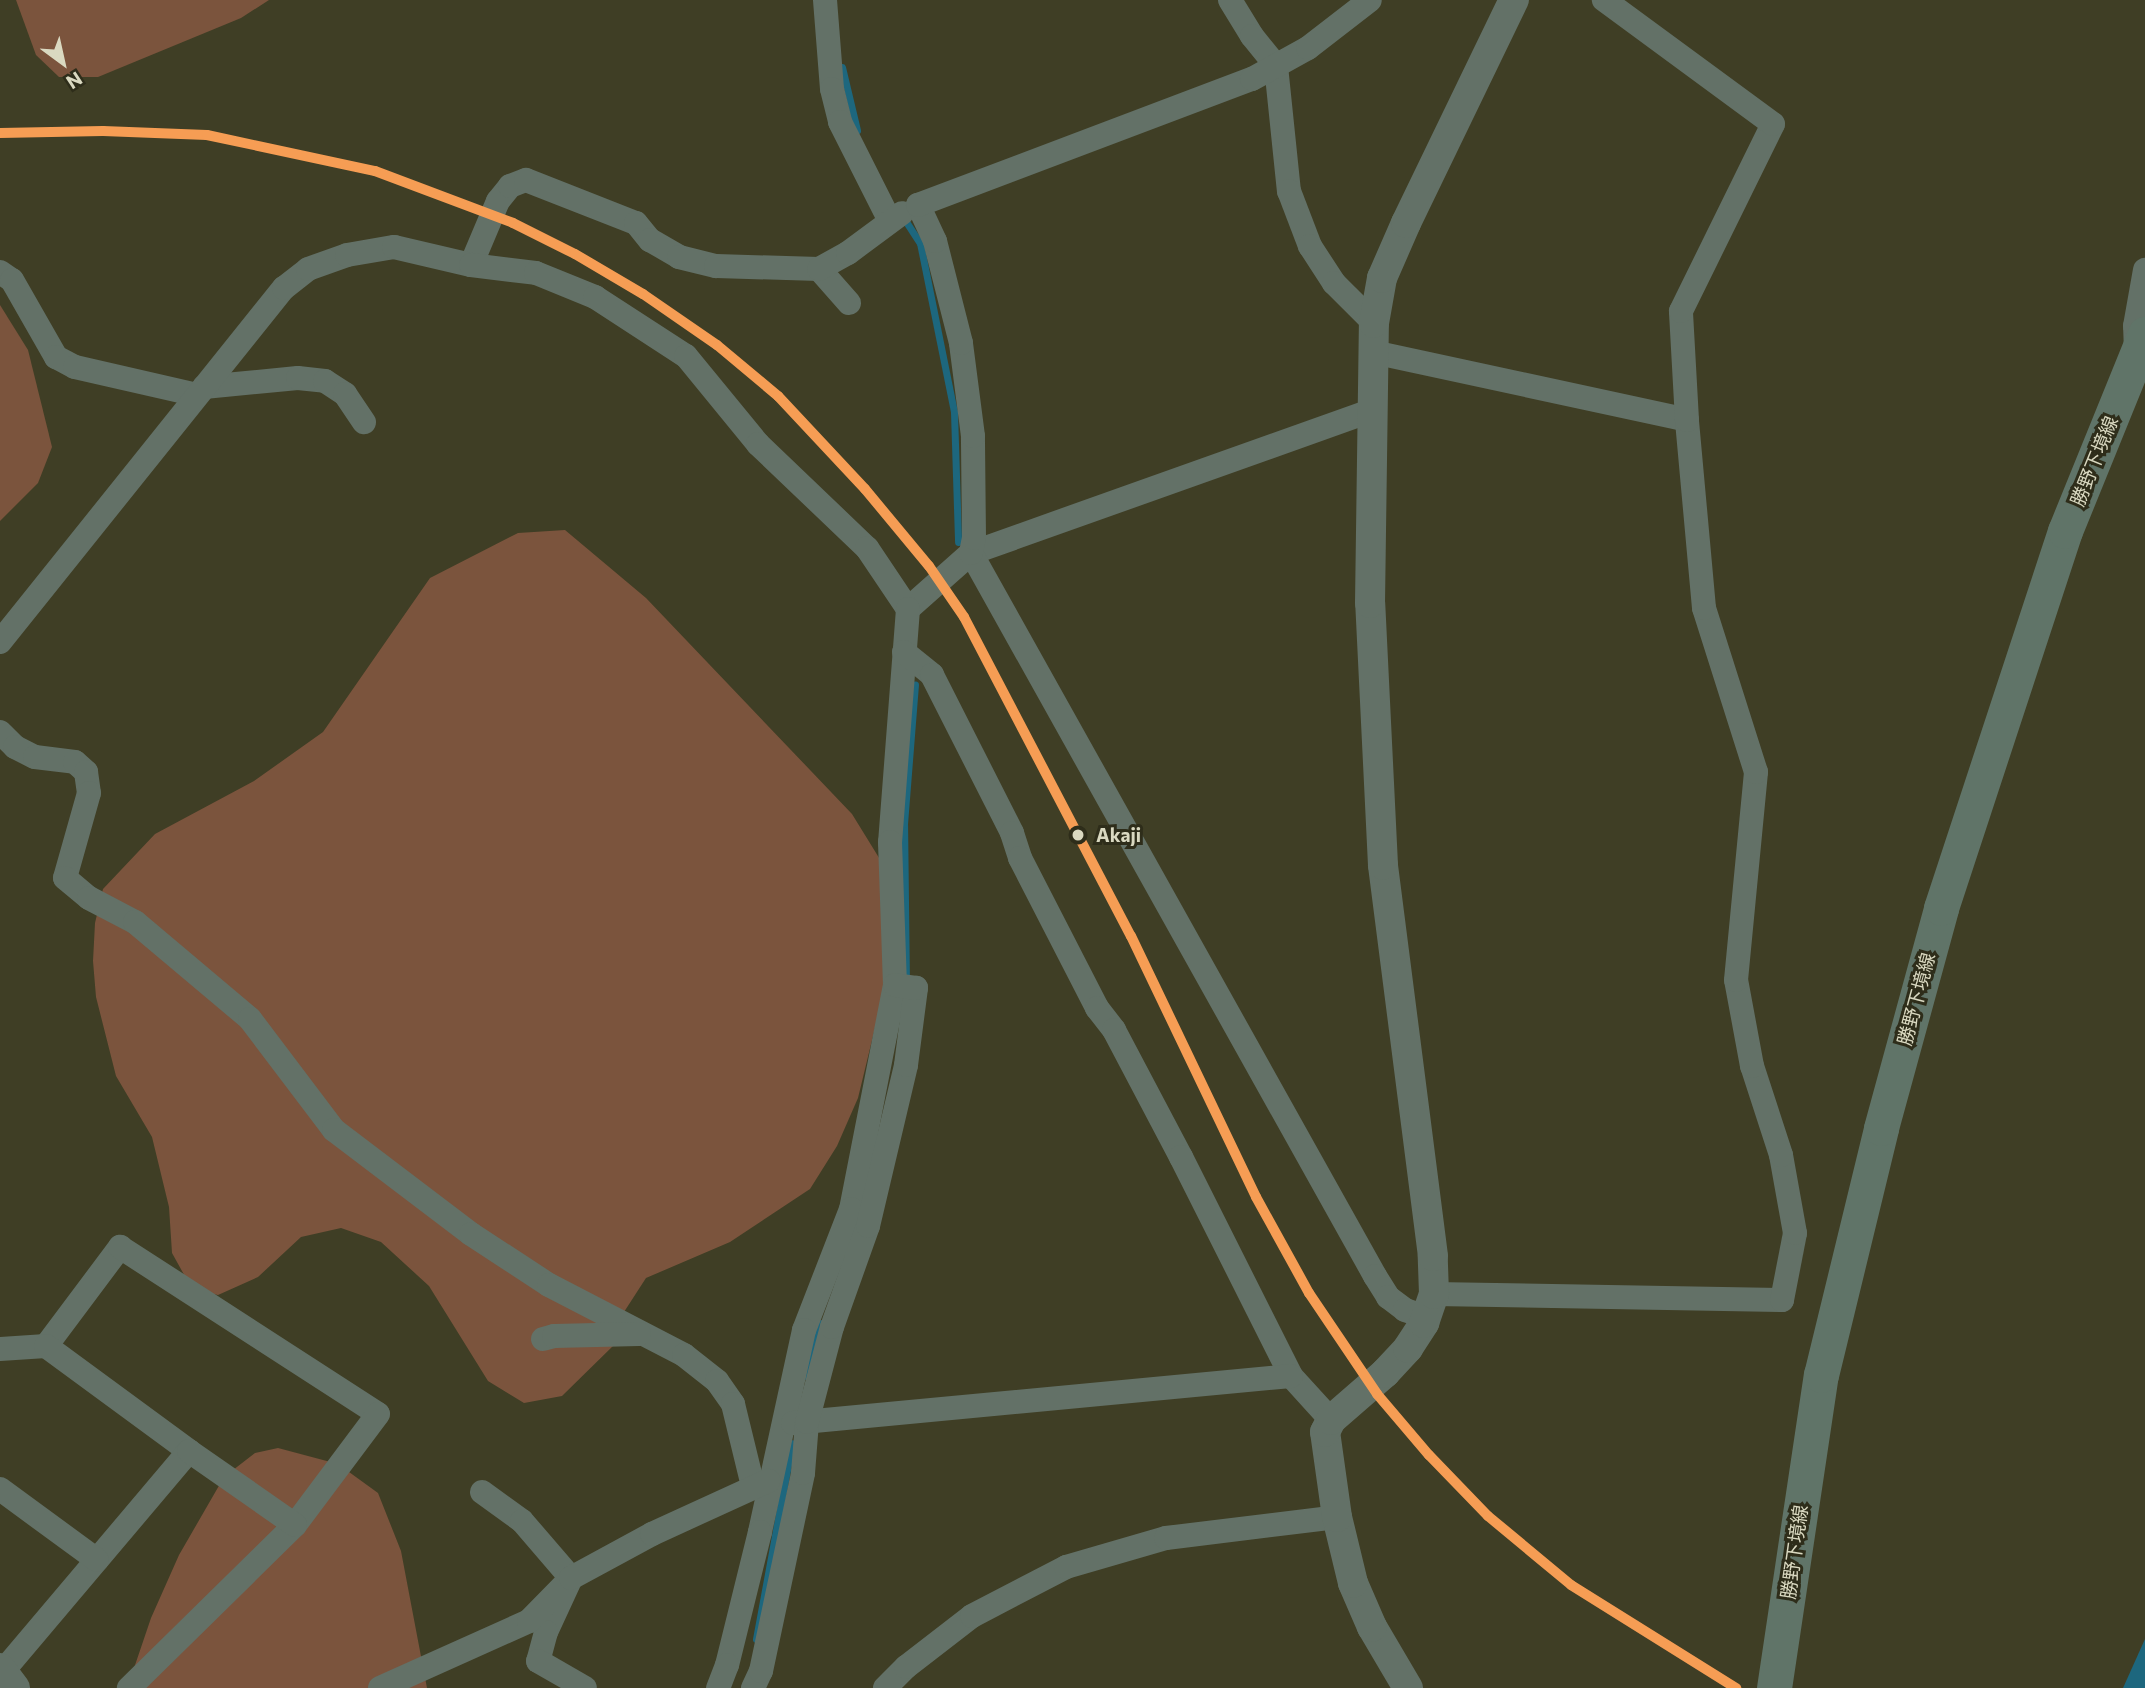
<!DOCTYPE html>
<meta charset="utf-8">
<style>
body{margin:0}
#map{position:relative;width:2145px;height:1688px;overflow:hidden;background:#3f3e25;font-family:Commissioner,"Noto Sans JP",sans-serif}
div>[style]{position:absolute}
.green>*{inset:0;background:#7b543d}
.water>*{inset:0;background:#1d677e}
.stream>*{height:7px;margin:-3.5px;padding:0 3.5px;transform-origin:3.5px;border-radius:3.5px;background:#1d677e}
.minor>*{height:24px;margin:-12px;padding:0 12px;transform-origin:12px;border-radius:12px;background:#637167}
.tertiary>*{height:30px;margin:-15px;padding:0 15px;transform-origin:15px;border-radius:15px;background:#637167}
.secondary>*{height:35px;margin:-17.5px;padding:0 17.5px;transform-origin:17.5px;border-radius:17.5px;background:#607468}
.rail-1>*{height:10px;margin:-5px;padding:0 5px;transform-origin:5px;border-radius:5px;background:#f69d54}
.dots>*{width:19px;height:19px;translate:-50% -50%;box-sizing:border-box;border:4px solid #2e2d1a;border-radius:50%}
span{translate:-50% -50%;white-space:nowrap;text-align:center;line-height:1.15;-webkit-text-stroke:6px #2e2d1a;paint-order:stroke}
.street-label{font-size:19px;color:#dad9c1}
.stop-label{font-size:19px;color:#dad9c1;font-weight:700}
.left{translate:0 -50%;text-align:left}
.north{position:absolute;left:28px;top:28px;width:70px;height:70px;-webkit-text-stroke:5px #2e2d1a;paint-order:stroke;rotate:147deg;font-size:19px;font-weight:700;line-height:28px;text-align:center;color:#dad9c1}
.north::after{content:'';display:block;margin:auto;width:24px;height:32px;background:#dad9c1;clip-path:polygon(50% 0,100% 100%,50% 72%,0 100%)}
</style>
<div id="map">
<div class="green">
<div style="clip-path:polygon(16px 0,269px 0,241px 18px,98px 77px,59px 77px,36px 55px)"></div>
<div style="clip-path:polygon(0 305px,28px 350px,52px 447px,38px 483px,0 521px)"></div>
<div style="clip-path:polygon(565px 530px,646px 598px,852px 814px,889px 874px,896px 941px,858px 1098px,837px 1146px,810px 1189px,730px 1242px,646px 1278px,624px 1312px,614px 1345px,562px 1396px,524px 1403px,488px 1381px,429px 1286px,381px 1242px,341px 1228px,301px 1237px,258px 1277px,218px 1295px,192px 1289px,172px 1253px,169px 1207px,152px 1137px,116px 1076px,96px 997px,93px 961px,95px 923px,103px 889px,155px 834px,254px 781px,323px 732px,430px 578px,518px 533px)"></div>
<div style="clip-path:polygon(278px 1448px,338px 1464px,378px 1493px,401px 1551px,427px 1688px,123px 1688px,132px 1674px,151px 1618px,179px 1555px,224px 1477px,255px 1453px)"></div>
</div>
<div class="water">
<div style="clip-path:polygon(2145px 1639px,2145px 1688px,2123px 1688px)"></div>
</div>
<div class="stream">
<div style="left:842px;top:67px;width:65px;rotate:76.6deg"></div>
<div style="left:903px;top:217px;width:31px;rotate:57deg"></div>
<div style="left:920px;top:243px;width:172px;rotate:78.6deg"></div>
<div style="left:954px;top:412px;width:130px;rotate:88.2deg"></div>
<div style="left:906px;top:983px;width:159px;rotate:-90.7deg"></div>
<div style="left:904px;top:824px;width:140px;rotate:-85.5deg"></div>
<div style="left:806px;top:1376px;width:55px;rotate:-74.2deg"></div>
<div style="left:756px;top:1639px;width:199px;rotate:-79.6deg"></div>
</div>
<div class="minor">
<div style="left:825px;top:0;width:89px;rotate:85.5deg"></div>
<div style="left:832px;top:89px;width:34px;rotate:76deg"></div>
<div style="left:840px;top:122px;width:109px;rotate:63.2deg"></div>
<div style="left:1230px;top:0;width:42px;rotate:58.6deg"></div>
<div style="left:1252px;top:36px;width:38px;rotate:51deg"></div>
<div style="left:1276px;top:66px;width:126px;rotate:84.1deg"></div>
<div style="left:1289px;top:191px;width:59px;rotate:69.1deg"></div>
<div style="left:1310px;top:246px;width:44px;rotate:57deg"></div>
<div style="left:1334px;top:283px;width:57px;rotate:45deg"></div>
<div style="left:471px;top:265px;width:69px;rotate:-67.1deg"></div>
<div style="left:498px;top:201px;width:19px;rotate:-51deg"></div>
<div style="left:510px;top:186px;width:17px;rotate:-21deg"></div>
<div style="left:526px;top:180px;width:118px;rotate:21.4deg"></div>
<div style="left:636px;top:223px;width:22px;rotate:51deg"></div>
<div style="left:650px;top:240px;width:34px;rotate:30deg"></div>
<div style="left:679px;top:257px;width:38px;rotate:14deg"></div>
<div style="left:716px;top:266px;width:103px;rotate:1.7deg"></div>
<div style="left:0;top:272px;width:14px;rotate:34deg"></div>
<div style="left:12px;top:280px;width:89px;rotate:60.3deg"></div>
<div style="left:56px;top:357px;width:21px;rotate:28deg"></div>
<div style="left:75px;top:367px;width:125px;rotate:12.9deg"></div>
<div style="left:849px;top:303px;width:45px;rotate:-131.4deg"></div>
<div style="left:819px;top:269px;width:33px;rotate:-29deg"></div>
<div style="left:848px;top:253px;width:67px;rotate:-36.5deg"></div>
<div style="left:1373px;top:352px;width:321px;rotate:12.2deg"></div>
<div style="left:2136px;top:352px;width:26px;rotate:-92deg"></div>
<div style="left:2135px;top:326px;width:57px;rotate:-79.9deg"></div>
<div style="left:204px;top:387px;width:94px;rotate:-5.5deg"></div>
<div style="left:298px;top:378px;width:27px;rotate:6deg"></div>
<div style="left:325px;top:381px;width:24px;rotate:33deg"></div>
<div style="left:345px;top:394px;width:34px;rotate:56deg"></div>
<div style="left:1373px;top:410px;width:427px;rotate:160.4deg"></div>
<div style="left:971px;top:553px;width:828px;rotate:60.8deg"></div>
<div style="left:1375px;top:1276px;width:25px;rotate:58deg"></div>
<div style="left:1388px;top:1297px;width:21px;rotate:37deg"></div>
<div style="left:1405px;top:1310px;width:22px;rotate:18deg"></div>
<div style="left:908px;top:609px;width:84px;rotate:-41.6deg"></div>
<div style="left:971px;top:553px;width:15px;rotate:-79deg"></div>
<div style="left:974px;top:538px;width:102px;rotate:-90.6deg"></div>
<div style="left:973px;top:436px;width:94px;rotate:-97.4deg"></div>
<div style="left:961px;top:343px;width:105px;rotate:-104.3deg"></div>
<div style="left:935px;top:241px;width:40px;rotate:-115deg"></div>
<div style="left:918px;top:205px;width:357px;rotate:-20.7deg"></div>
<div style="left:1252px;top:79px;width:64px;rotate:-29deg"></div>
<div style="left:1308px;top:48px;width:78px;rotate:-37.7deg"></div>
<div style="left:0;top:642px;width:454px;rotate:-51.3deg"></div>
<div style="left:284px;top:288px;width:31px;rotate:-38deg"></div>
<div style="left:308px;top:269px;width:41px;rotate:-19.7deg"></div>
<div style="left:347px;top:255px;width:48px;rotate:-9.7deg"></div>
<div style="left:394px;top:247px;width:79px;rotate:13.2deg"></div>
<div style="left:471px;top:265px;width:65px;rotate:7deg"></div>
<div style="left:536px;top:273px;width:64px;rotate:22.1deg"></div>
<div style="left:595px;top:297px;width:108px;rotate:33deg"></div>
<div style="left:686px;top:356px;width:114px;rotate:50.7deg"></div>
<div style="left:758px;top:444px;width:151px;rotate:43.7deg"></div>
<div style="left:867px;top:548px;width:73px;rotate:56.1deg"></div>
<div style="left:908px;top:609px;width:234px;rotate:94.4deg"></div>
<div style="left:890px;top:842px;width:143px;rotate:88deg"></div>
<div style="left:895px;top:985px;width:228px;rotate:101.1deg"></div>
<div style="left:851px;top:1209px;width:130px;rotate:111.2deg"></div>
<div style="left:804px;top:1330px;width:207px;rotate:102.3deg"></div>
<div style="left:760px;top:1532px;width:137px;rotate:103.9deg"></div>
<div style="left:727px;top:1665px;width:25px;rotate:111deg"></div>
<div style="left:904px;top:652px;width:36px;rotate:39deg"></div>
<div style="left:932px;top:675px;width:177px;rotate:63.1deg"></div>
<div style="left:1012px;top:833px;width:26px;rotate:72deg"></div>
<div style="left:1020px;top:858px;width:169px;rotate:62.8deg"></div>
<div style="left:1097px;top:1008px;width:28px;rotate:52deg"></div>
<div style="left:1114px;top:1030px;width:144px;rotate:62.2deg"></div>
<div style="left:1181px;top:1157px;width:245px;rotate:63.3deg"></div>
<div style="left:1291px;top:1376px;width:59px;rotate:47.7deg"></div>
<div style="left:0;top:732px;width:21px;rotate:45deg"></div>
<div style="left:15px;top:747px;width:22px;rotate:27deg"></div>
<div style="left:35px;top:757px;width:40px;rotate:7.1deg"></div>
<div style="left:75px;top:762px;width:15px;rotate:42deg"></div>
<div style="left:86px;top:772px;width:21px;rotate:82deg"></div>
<div style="left:89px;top:793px;width:88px;rotate:105.8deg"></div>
<div style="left:65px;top:878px;width:31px;rotate:40deg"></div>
<div style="left:89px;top:898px;width:52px;rotate:27.6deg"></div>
<div style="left:135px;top:922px;width:150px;rotate:40.1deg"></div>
<div style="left:250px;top:1019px;width:139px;rotate:52.9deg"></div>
<div style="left:334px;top:1130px;width:172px;rotate:37.2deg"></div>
<div style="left:471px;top:1234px;width:93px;rotate:33.2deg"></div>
<div style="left:549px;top:1285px;width:152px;rotate:27.4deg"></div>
<div style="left:684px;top:1355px;width:42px;rotate:38.2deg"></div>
<div style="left:717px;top:1381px;width:28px;rotate:55deg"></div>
<div style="left:733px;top:1404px;width:84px;rotate:76.3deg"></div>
<div style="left:1434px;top:1294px;width:348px;rotate:1deg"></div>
<div style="left:1782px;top:1300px;width:68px;rotate:-79deg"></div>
<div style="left:1795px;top:1233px;width:79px;rotate:-100.2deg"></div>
<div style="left:1781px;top:1155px;width:94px;rotate:-108deg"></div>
<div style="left:1752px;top:1066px;width:87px;rotate:-100.5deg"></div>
<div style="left:1736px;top:980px;width:209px;rotate:-84.5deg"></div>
<div style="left:1756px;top:772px;width:172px;rotate:-107.6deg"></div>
<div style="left:1704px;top:608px;width:189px;rotate:-95.2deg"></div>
<div style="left:1687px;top:420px;width:109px;rotate:-93.2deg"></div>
<div style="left:1681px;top:311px;width:208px;rotate:-63.8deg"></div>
<div style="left:1773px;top:124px;width:210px;rotate:-143.7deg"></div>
<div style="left:543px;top:1339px;width:11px;rotate:-15deg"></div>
<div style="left:554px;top:1336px;width:85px;rotate:-1.3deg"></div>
<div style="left:46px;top:1346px;width:124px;rotate:-53.2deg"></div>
<div style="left:120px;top:1247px;width:307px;rotate:32.9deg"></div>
<div style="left:378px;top:1414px;width:139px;rotate:126.8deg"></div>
<div style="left:295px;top:1525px;width:233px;rotate:135.5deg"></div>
<div style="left:0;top:1349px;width:46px;rotate:-3.7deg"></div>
<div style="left:46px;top:1346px;width:177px;rotate:36.3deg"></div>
<div style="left:189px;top:1451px;width:288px;rotate:130.2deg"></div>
<div style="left:793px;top:1423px;width:500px;rotate:-5.39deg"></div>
<div style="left:189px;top:1451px;width:129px;rotate:34.9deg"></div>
<div style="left:0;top:1489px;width:120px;rotate:36.2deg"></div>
<div style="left:482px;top:1492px;width:49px;rotate:35.9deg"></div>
<div style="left:522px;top:1521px;width:75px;rotate:49.3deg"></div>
<div style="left:571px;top:1578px;width:60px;rotate:114.8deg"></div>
<div style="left:546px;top:1632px;width:30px;rotate:105deg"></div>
<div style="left:538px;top:1661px;width:54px;rotate:29.9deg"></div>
<div style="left:380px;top:1688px;width:163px;rotate:-24.2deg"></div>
<div style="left:529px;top:1621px;width:60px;rotate:-45.7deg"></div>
<div style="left:571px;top:1578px;width:92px;rotate:-28.5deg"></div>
<div style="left:652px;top:1534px;width:128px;rotate:-24.6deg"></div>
<div style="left:753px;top:1688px;width:19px;rotate:-65deg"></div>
<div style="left:761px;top:1671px;width:202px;rotate:-78deg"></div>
<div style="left:803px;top:1473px;width:51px;rotate:-85.5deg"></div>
<div style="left:807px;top:1422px;width:98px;rotate:-75.3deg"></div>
<div style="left:832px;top:1327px;width:107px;rotate:-70.4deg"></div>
<div style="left:868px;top:1226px;width:165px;rotate:-76.7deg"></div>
<div style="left:906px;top:1065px;width:78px;rotate:-82.6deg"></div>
<div style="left:916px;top:988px;width:21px;rotate:-172deg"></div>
<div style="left:885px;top:1688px;width:30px;rotate:-45deg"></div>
<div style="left:906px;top:1667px;width:83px;rotate:-37.7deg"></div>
<div style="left:972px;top:1616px;width:106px;rotate:-27.5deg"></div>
<div style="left:1066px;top:1567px;width:104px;rotate:-16.2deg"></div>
<div style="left:1166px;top:1538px;width:172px;rotate:-7deg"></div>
</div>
<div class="tertiary">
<div style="left:0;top:1668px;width:25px;rotate:53deg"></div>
<div style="left:1408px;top:1688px;width:71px;rotate:-120.5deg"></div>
<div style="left:1372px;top:1627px;width:48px;rotate:-113.4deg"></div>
<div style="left:1353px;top:1583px;width:68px;rotate:-103.6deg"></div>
<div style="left:1337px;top:1517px;width:86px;rotate:-98deg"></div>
<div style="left:1325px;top:1432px;width:13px;rotate:-63deg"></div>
<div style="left:1331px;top:1420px;width:72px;rotate:-41deg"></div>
<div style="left:1385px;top:1373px;width:34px;rotate:-47deg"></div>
<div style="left:1408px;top:1348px;width:30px;rotate:-57deg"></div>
<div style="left:1424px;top:1323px;width:31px;rotate:-71deg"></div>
<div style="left:1434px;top:1294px;width:38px;rotate:-92deg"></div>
<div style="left:1433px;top:1256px;width:394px;rotate:-97.3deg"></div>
<div style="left:1383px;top:865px;width:262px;rotate:-92.8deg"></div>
<div style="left:1370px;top:603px;width:280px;rotate:-89.2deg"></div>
<div style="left:1374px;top:323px;width:46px;rotate:-79.9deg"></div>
<div style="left:1382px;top:278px;width:60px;rotate:-66.4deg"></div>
<div style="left:1406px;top:223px;width:248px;rotate:-64.2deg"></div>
</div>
<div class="secondary">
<div style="left:1774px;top:1688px;width:317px;rotate:-81.5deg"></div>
<div style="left:1821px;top:1375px;width:254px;rotate:-76.3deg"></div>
<div style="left:1881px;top:1128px;width:228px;rotate:-74.7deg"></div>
<div style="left:1941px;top:908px;width:397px;rotate:-71.8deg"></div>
<div style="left:2065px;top:531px;width:213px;rotate:-67.9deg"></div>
</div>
<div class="rail-1">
<div style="left:0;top:133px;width:103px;rotate:-1.1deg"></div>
<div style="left:103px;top:131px;width:104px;rotate:2.2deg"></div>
<div style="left:207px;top:135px;width:172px;rotate:12.1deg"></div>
<div style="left:375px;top:171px;width:147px;rotate:20.6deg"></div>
<div style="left:513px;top:223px;width:69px;rotate:26.6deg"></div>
<div style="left:575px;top:254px;width:79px;rotate:30.5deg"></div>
<div style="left:643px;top:294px;width:90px;rotate:34.6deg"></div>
<div style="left:717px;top:345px;width:80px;rotate:39.9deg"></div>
<div style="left:778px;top:396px;width:127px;rotate:46.9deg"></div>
<div style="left:865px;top:489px;width:100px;rotate:50.3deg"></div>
<div style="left:929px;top:566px;width:62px;rotate:55.5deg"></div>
<div style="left:964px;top:617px;width:360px;rotate:62.4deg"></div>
<div style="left:1131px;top:936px;width:289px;rotate:64.4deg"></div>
<div style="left:1256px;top:1197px;width:110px;rotate:61.1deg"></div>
<div style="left:1309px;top:1293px;width:122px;rotate:56deg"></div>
<div style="left:1377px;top:1394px;width:80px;rotate:49.6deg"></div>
<div style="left:1429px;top:1455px;width:85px;rotate:46deg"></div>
<div style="left:1488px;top:1516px;width:108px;rotate:39.7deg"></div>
<div style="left:1571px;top:1585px;width:195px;rotate:32deg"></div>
</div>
<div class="dots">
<div style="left:1078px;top:835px;background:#dad9c1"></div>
</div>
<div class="street-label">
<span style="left:2094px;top:461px;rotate:-68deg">勝野下境線</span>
<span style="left:1916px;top:999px;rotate:-75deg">勝野下境線</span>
<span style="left:1794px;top:1552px;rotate:-82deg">勝野下境線</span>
</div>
<div class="stop-label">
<span class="left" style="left:1096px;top:835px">Akaji</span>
</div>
<div class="north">N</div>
</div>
